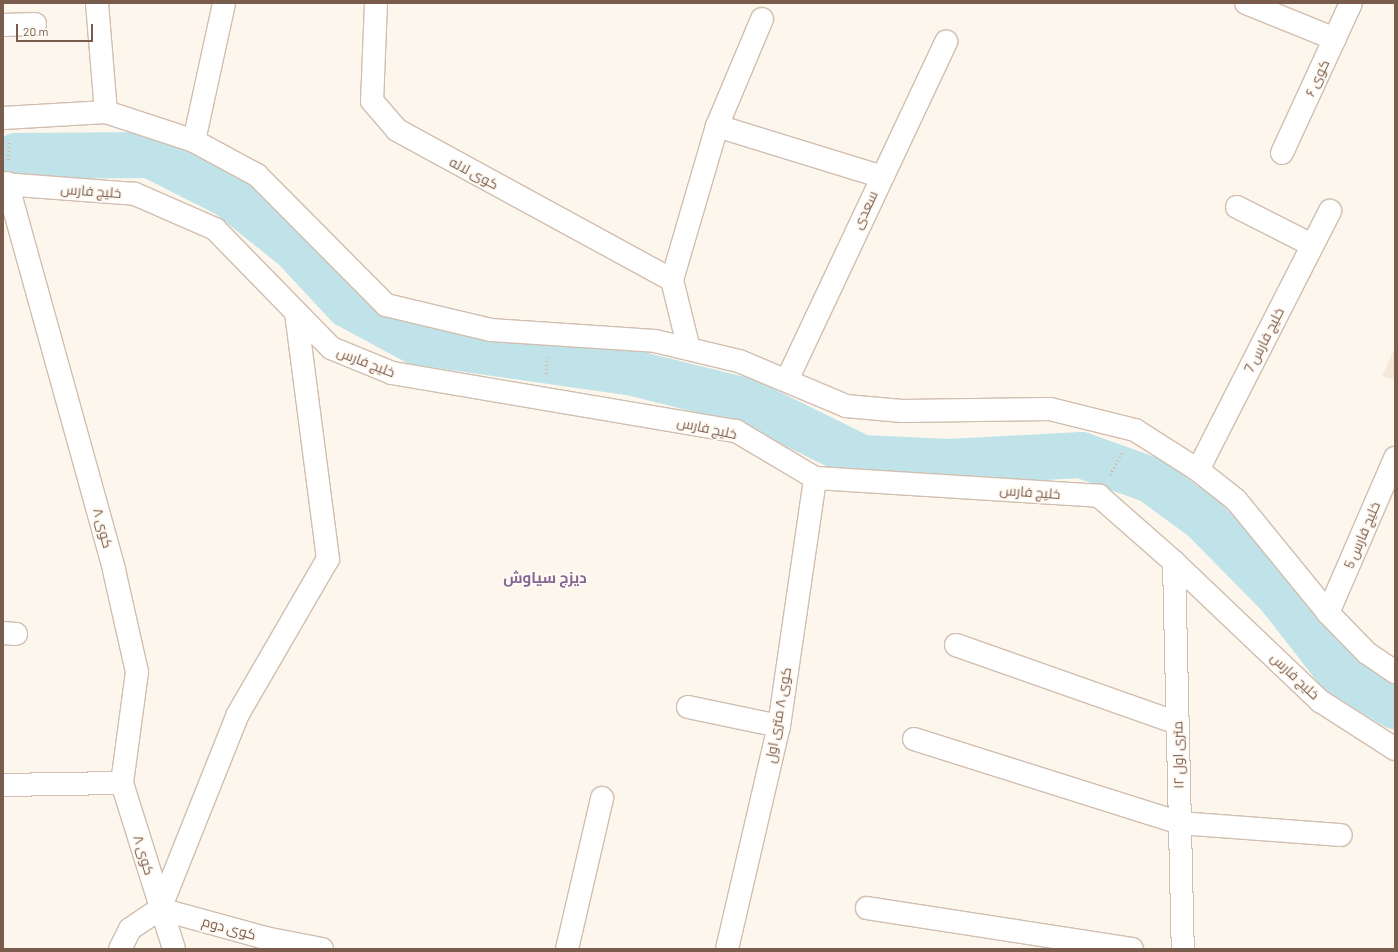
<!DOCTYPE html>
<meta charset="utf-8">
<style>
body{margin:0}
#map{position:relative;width:1398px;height:952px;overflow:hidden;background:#fdf6ec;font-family:Barlow,Cairo,sans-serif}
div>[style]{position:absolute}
.residential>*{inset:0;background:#f5e8da}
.river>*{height:46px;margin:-23px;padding:0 23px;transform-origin:23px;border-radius:23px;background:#bfe3e8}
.path>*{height:2.5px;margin-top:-1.25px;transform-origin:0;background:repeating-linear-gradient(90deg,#d9b8a5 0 1px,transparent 0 4px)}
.roads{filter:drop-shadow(1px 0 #d1beb0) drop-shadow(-1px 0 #d1beb0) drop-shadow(0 1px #d1beb0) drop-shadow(0 -1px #d1beb0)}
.street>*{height:22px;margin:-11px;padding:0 11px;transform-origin:11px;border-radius:11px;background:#fff}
span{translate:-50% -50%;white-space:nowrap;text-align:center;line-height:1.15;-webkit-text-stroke:3.5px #fffaf3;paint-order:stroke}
.street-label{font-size:14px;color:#7a5c4d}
.neighbourhood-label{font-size:15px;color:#846695;font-weight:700}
.frame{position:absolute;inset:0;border:4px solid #7a5c4d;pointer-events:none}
.scale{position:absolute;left:16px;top:24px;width:77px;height:18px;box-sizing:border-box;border:2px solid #7a5c4d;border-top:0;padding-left:5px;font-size:12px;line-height:14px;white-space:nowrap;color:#7a5c4d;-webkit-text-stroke:3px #fffaf3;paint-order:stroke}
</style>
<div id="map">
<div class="residential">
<div style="clip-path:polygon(1395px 348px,1395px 380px,1382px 376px)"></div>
</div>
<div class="river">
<div style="left:3px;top:161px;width:15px;rotate:-20deg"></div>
<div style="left:17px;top:156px;width:133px;rotate:-0.4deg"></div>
<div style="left:150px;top:155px;width:89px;rotate:26.9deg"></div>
<div style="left:229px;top:195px;width:85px;rotate:38.8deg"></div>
<div style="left:295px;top:248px;width:78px;rotate:47.1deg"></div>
<div style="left:348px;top:305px;width:78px;rotate:28.2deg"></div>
<div style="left:417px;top:342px;width:214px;rotate:8.1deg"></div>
<div style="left:629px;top:372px;width:121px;rotate:13.9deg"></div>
<div style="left:746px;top:401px;width:129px;rotate:26.2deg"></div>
<div style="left:862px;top:458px;width:88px;rotate:2.6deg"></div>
<div style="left:950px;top:462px;width:131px;rotate:-3.1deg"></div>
<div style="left:1081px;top:455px;width:74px;rotate:19.7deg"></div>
<div style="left:1151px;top:480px;width:66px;rotate:36.3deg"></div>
<div style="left:1204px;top:519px;width:105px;rotate:45.4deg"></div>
<div style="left:1278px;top:594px;width:99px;rotate:52deg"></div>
<div style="left:1339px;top:672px;width:66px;rotate:31.3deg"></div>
</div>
<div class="path">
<div style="left:8px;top:160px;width:19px;rotate:-87deg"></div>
<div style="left:546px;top:374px;width:17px;rotate:-87deg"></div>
<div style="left:1110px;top:475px;width:27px;rotate:-62deg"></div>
</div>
<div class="roads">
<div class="street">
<div style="left:97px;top:3px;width:109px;rotate:85.3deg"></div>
<div style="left:376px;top:3px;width:98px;rotate:92.3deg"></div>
<div style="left:372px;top:101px;width:38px;rotate:49deg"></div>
<div style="left:397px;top:130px;width:313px;rotate:28.6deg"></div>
<div style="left:1246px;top:3px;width:96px;rotate:22deg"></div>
<div style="left:3px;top:25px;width:32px;rotate:-2deg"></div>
<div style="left:3px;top:118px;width:103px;rotate:-3.3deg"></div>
<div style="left:106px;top:112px;width:93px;rotate:18.2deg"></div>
<div style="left:194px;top:141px;width:72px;rotate:28.4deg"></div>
<div style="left:257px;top:175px;width:183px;rotate:45.2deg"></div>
<div style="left:386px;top:305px;width:108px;rotate:13.4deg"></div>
<div style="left:491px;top:330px;width:164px;rotate:3.8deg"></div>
<div style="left:655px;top:341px;width:86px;rotate:13.4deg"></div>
<div style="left:739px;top:361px;width:116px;rotate:22.8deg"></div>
<div style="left:846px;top:406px;width:56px;rotate:5.1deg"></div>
<div style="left:902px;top:411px;width:148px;rotate:-0.8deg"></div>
<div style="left:1050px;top:409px;width:88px;rotate:13.9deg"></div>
<div style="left:1135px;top:430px;width:75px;rotate:32.4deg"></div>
<div style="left:1198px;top:470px;width:48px;rotate:38.3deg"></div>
<div style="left:1236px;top:500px;width:146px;rotate:50.8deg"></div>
<div style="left:1328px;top:613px;width:56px;rotate:45.7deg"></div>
<div style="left:1367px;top:653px;width:34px;rotate:34deg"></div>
<div style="left:717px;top:126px;width:170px;rotate:17.1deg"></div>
<div style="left:194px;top:141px;width:141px;rotate:-77.7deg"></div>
<div style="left:1282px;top:153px;width:165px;rotate:-65.3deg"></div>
<div style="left:7px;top:183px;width:402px;rotate:74.5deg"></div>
<div style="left:114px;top:570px;width:105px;rotate:77.3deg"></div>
<div style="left:137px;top:672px;width:112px;rotate:97.7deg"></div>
<div style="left:122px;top:783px;width:174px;rotate:72.6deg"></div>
<div style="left:3px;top:184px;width:132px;rotate:4.3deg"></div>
<div style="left:135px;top:194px;width:87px;rotate:23.6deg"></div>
<div style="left:215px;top:229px;width:166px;rotate:45.7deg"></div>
<div style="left:331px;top:348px;width:66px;rotate:22.3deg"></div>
<div style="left:392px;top:373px;width:349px;rotate:9.6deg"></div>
<div style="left:736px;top:431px;width:92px;rotate:30.7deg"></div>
<div style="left:815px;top:478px;width:285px;rotate:3.6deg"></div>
<div style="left:1099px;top:496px;width:100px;rotate:41.3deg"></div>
<div style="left:1174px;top:562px;width:202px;rotate:43.6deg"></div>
<div style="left:1320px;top:701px;width:89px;rotate:32.6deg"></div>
<div style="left:1237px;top:207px;width:84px;rotate:26.9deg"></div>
<div style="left:672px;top:280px;width:160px;rotate:-73.7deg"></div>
<div style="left:717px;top:126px;width:116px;rotate:-67.2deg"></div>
<div style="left:672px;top:280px;width:71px;rotate:76.2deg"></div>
<div style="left:787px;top:380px;width:374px;rotate:-64.8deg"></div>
<div style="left:1198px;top:470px;width:291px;rotate:-63deg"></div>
<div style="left:1174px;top:562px;width:387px;rotate:88.7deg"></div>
<div style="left:1328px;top:613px;width:169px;rotate:-66.6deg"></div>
<div style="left:3px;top:633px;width:13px;rotate:4deg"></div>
<div style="left:956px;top:645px;width:235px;rotate:19.4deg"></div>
<div style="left:688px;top:707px;width:93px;rotate:11.8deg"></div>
<div style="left:914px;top:739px;width:279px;rotate:17.5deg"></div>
<div style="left:1180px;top:823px;width:161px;rotate:4.3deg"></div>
<div style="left:3px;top:785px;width:119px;rotate:-1deg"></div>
<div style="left:867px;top:908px;width:268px;rotate:8.8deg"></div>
<div style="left:160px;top:909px;width:210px;rotate:-68.2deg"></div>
<div style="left:238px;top:714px;width:179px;rotate:-59.9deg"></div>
<div style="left:328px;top:559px;width:248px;rotate:-97.4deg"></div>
<div style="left:160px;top:909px;width:109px;rotate:15.4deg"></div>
<div style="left:265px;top:938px;width:58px;rotate:10.9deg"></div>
<div style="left:120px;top:949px;width:22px;rotate:-63deg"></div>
<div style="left:130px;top:929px;width:36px;rotate:-34deg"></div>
<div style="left:567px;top:949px;width:155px;rotate:-76.9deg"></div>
<div style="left:727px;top:949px;width:229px;rotate:-76.9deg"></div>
<div style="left:779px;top:726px;width:251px;rotate:-81.7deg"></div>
</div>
</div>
<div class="street-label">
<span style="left:1317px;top:78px;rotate:-65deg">کوی ۶</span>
<span style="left:474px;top:173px;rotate:28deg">کوی لاله</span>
<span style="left:91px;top:191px;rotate:4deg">خلیج فارس</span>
<span style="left:865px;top:210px;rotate:-65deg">سعدی</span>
<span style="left:1264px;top:340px;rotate:-63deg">خلیج فارس 7</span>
<span style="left:366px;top:362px;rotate:21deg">خلیج فارس</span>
<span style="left:707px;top:428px;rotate:12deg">خلیج فارس</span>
<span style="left:1030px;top:492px;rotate:4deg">خلیج فارس</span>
<span style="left:103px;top:528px;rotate:75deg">کوی ۸</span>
<span style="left:1362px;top:535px;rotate:-67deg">خلیج فارس 5</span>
<span style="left:1295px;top:676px;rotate:43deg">خلیج فارس</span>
<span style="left:778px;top:715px;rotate:-80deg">کوی ۸ متری اول</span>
<span style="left:1178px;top:755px;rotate:-91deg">۱۲ متری اول</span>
<span style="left:144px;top:855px;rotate:73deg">کوی ۸</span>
<span style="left:229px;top:928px;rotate:15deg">کوی دوم</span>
</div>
<div class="neighbourhood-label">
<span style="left:545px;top:578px">دیزج سیاوش</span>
</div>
<div class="frame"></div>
<div class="scale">20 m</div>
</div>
